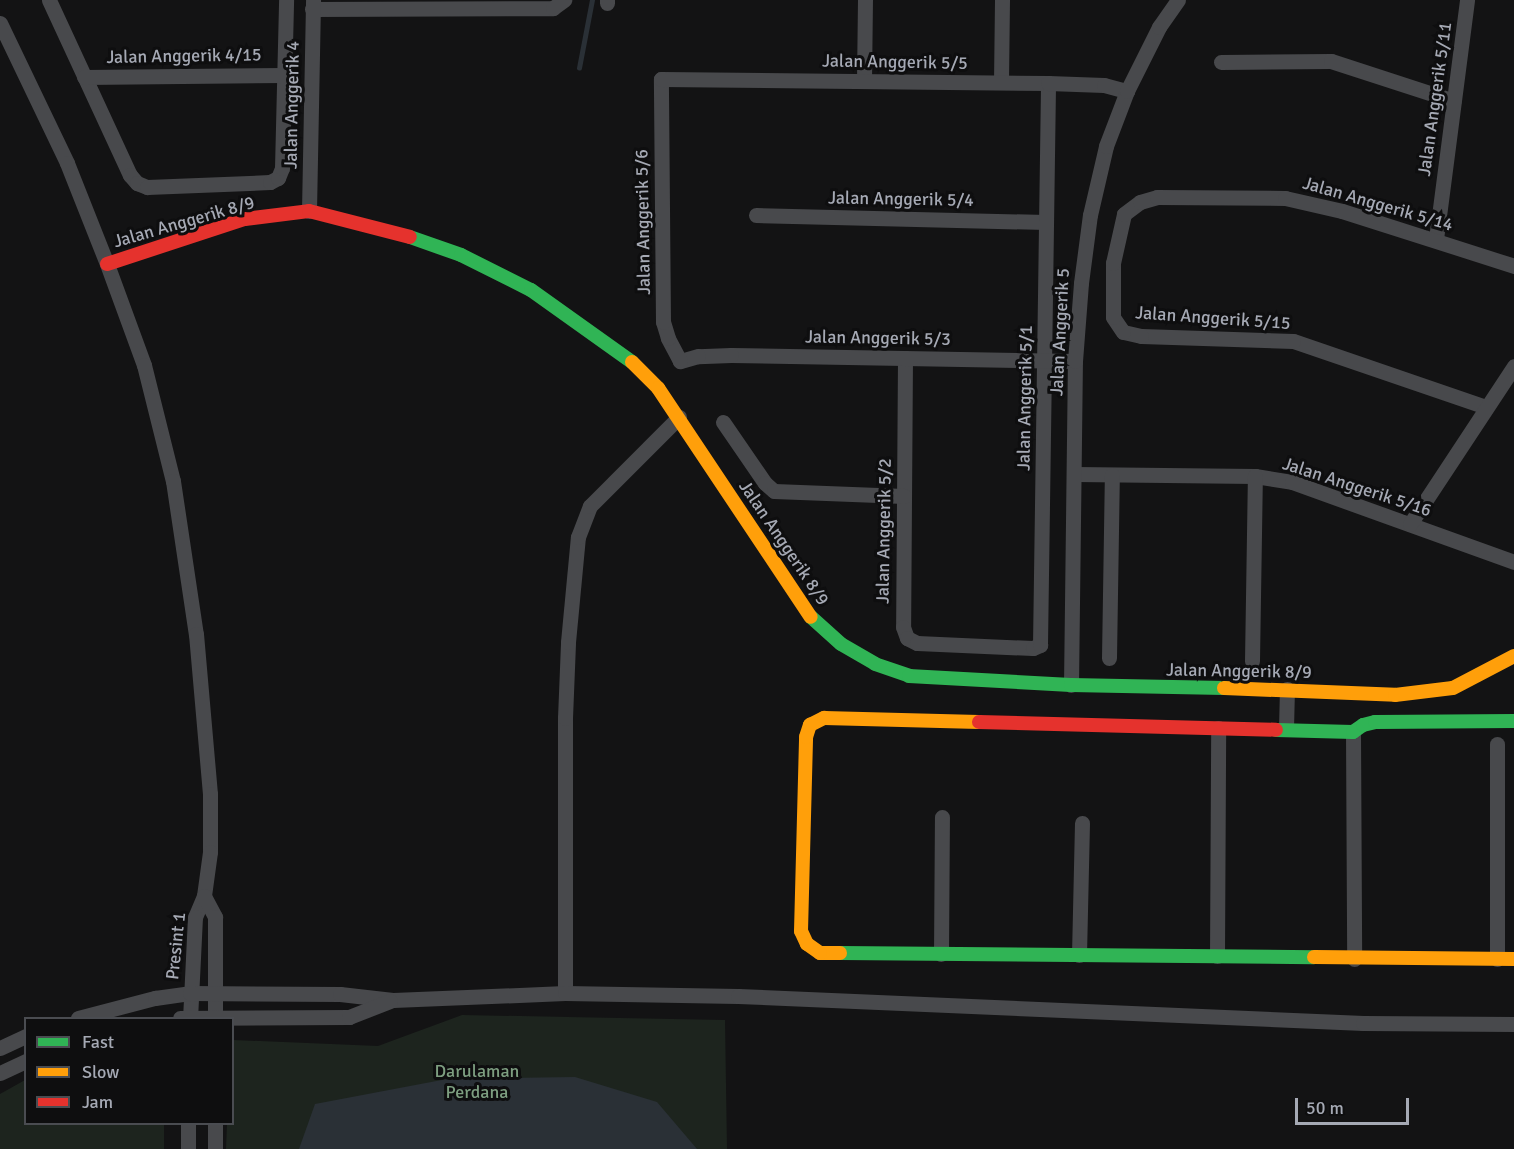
<!DOCTYPE html>
<style>
body{margin:0}
#map{position:relative;width:1514px;height:1149px;overflow:hidden;background:#131314;font-family:Signika,sans-serif}
div>[style]{position:absolute}
.green>*{inset:0;background:#1d241e}
.water>*{inset:0;background:#2a3036}
.stream>*{height:4.5px;margin:-2.25px;padding:0 2.25px;transform-origin:2.25px;border-radius:2.25px;background:#2a3036}
.street>*{height:15px;margin:-7.5px;padding:0 7.5px;transform-origin:7.5px;border-radius:7.5px;background:#48494c}
.fast>*{height:14px;margin:-7px;padding:0 7px;transform-origin:7px;border-radius:7px;background:#30b455}
.slow>*{height:14px;margin:-7px;padding:0 7px;transform-origin:7px;border-radius:7px;background:#ff9f0a}
.jam>*{height:14px;margin:-7px;padding:0 7px;transform-origin:7px;border-radius:7px;background:#e5322d}
span{translate:-50% -50%;white-space:nowrap;text-align:center;line-height:1.15;-webkit-text-stroke:6px #0e0e0f;paint-order:stroke}
.street-label{font-size:18px;color:#a5a9b4}
.park-label{font-size:18px;color:#7d9e80}
.legend{position:absolute;left:24px;top:1017px;width:210px;height:108px;box-sizing:border-box;background:#0e0e0f;border:2px solid #4a4c51;margin:0;padding:8px 10px;list-style:none;font-size:18px;color:#a5a9b4}
.legend li{display:flex;align-items:center;gap:12px;height:30px}
.legend b{width:30px;border:2px solid #4a4c51}
.scale{position:absolute;left:1295px;top:1098px;width:114px;height:27px;box-sizing:border-box;border:3px solid #a5a9b4;border-top:0;padding-left:8px;font-size:18px;line-height:21px;white-space:nowrap;color:#a5a9b4;-webkit-text-stroke:4px #0e0e0f;paint-order:stroke}
</style>
<div id="map">
<div class="green">
<div style="clip-path:polygon(462px 1015px,725px 1020px,727px 1149px,226px 1149px,227px 1124px,232px 1124px,233px 1040px,378px 1046px)"></div>
<div style="clip-path:polygon(25px 1080px,26px 1124px,164px 1124px,164px 1149px,0 1149px,0 1094px)"></div>
</div>
<div class="water">
<div style="clip-path:polygon(575px 1077px,657px 1102px,697px 1149px,299px 1149px,315px 1104px,447px 1079px)"></div>
</div>
<div class="stream">
<div style="left:579px;top:68px;width:69px;rotate:-79.2deg"></div>
</div>
<div class="street">
<div style="left:49px;top:0;width:193px;rotate:65.2deg"></div>
<div style="left:130px;top:175px;width:11px;rotate:49deg"></div>
<div style="left:137px;top:183px;width:11px;rotate:22deg"></div>
<div style="left:147px;top:187px;width:123px;rotate:-2.3deg"></div>
<div style="left:270px;top:182px;width:9px;rotate:-27deg"></div>
<div style="left:278px;top:178px;width:11px;rotate:-68deg"></div>
<div style="left:282px;top:168px;width:168px;rotate:-88.6deg"></div>
<div style="left:607px;top:0;width:3px;rotate:90deg"></div>
<div style="left:312px;top:9px;width:241px;rotate:-0.2deg"></div>
<div style="left:553px;top:8px;width:14px;rotate:-36deg"></div>
<div style="left:0;top:23px;width:155px;rotate:64.4deg"></div>
<div style="left:67px;top:163px;width:109px;rotate:68.4deg"></div>
<div style="left:107px;top:264px;width:108px;rotate:69.9deg"></div>
<div style="left:144px;top:365px;width:120px;rotate:76deg"></div>
<div style="left:173px;top:481px;width:155px;rotate:81.5deg"></div>
<div style="left:196px;top:634px;width:161px;rotate:85deg"></div>
<div style="left:210px;top:794px;width:58px;rotate:90deg"></div>
<div style="left:210px;top:852px;width:44px;rotate:97.8deg"></div>
<div style="left:204px;top:896px;width:23px;rotate:113deg"></div>
<div style="left:195px;top:917px;width:101px;rotate:92.8deg"></div>
<div style="left:1221px;top:62px;width:110px;rotate:-0.5deg"></div>
<div style="left:1331px;top:61px;width:129px;rotate:18deg"></div>
<div style="left:84px;top:77px;width:200px;rotate:-0.6deg"></div>
<div style="left:864px;top:81px;width:81px;rotate:-89.3deg"></div>
<div style="left:1001px;top:82px;width:82px;rotate:-89.3deg"></div>
<div style="left:309px;top:211px;width:211px;rotate:-88.9deg"></div>
<div style="left:756px;top:215px;width:290px;rotate:1.4deg"></div>
<div style="left:1436px;top:239px;width:241px;rotate:-82.6deg"></div>
<div style="left:905px;top:358px;width:269px;rotate:90.4deg"></div>
<div style="left:903px;top:627px;width:12px;rotate:70deg"></div>
<div style="left:907px;top:638px;width:11px;rotate:27deg"></div>
<div style="left:917px;top:643px;width:116px;rotate:2.5deg"></div>
<div style="left:1033px;top:648px;width:8px;rotate:-23deg"></div>
<div style="left:1040px;top:645px;width:562px;rotate:-89.18deg"></div>
<div style="left:1075px;top:361px;width:344px;rotate:-179deg"></div>
<div style="left:731px;top:355px;width:33px;rotate:178deg"></div>
<div style="left:698px;top:356px;width:19px;rotate:164deg"></div>
<div style="left:680px;top:361px;width:26px;rotate:-118deg"></div>
<div style="left:668px;top:338px;width:17px;rotate:-107deg"></div>
<div style="left:663px;top:322px;width:243px;rotate:-90.5deg"></div>
<div style="left:661px;top:79px;width:387px;rotate:0.6deg"></div>
<div style="left:1048px;top:83px;width:56px;rotate:2deg"></div>
<div style="left:1104px;top:85px;width:24px;rotate:15deg"></div>
<div style="left:1486px;top:407px;width:204px;rotate:-161.1deg"></div>
<div style="left:1293px;top:341px;width:152px;rotate:-178.1deg"></div>
<div style="left:1141px;top:336px;width:18px;rotate:-167deg"></div>
<div style="left:1123px;top:332px;width:18px;rotate:-124deg"></div>
<div style="left:1113px;top:317px;width:54px;rotate:-90deg"></div>
<div style="left:1113px;top:263px;width:50px;rotate:-77.3deg"></div>
<div style="left:1124px;top:214px;width:20px;rotate:-37deg"></div>
<div style="left:1140px;top:202px;width:18px;rotate:-16deg"></div>
<div style="left:1157px;top:197px;width:128px;rotate:0.4deg"></div>
<div style="left:1285px;top:198px;width:58px;rotate:12.8deg"></div>
<div style="left:1342px;top:211px;width:181px;rotate:17.7deg"></div>
<div style="left:723px;top:422px;width:74px;rotate:55.5deg"></div>
<div style="left:765px;top:483px;width:12px;rotate:42deg"></div>
<div style="left:774px;top:491px;width:130px;rotate:2.2deg"></div>
<div style="left:1075px;top:474px;width:180px;rotate:0.6deg"></div>
<div style="left:1255px;top:476px;width:37px;rotate:9deg"></div>
<div style="left:1292px;top:482px;width:236px;rotate:19.8deg"></div>
<div style="left:1410px;top:524px;width:189px;rotate:-56.6deg"></div>
<div style="left:1109px;top:658px;width:183px;rotate:-89.1deg"></div>
<div style="left:1252px;top:661px;width:185px;rotate:-89.1deg"></div>
<div style="left:1071px;top:685px;width:324px;rotate:-89.3deg"></div>
<div style="left:1075px;top:361px;width:78px;rotate:-85.6deg"></div>
<div style="left:1081px;top:283px;width:69px;rotate:-82.5deg"></div>
<div style="left:1090px;top:215px;width:71px;rotate:-76.9deg"></div>
<div style="left:1106px;top:146px;width:59px;rotate:-69.1deg"></div>
<div style="left:1127px;top:91px;width:72px;rotate:-63.4deg"></div>
<div style="left:1159px;top:27px;width:33px;rotate:-55deg"></div>
<div style="left:1286px;top:729px;width:40px;rotate:-88.6deg"></div>
<div style="left:1353px;top:732px;width:227px;rotate:89.7deg"></div>
<div style="left:1497px;top:744px;width:215px;rotate:90deg"></div>
<div style="left:204px;top:896px;width:24px;rotate:62deg"></div>
<div style="left:215px;top:917px;width:101px;rotate:90deg"></div>
<div style="left:941px;top:954px;width:137px;rotate:-89.6deg"></div>
<div style="left:1079px;top:955px;width:132px;rotate:-88.7deg"></div>
<div style="left:1217px;top:956px;width:228px;rotate:-89.7deg"></div>
<div style="left:565px;top:993px;width:275px;rotate:-90deg"></div>
<div style="left:565px;top:718px;width:76px;rotate:-87.7deg"></div>
<div style="left:568px;top:642px;width:105px;rotate:-84.6deg"></div>
<div style="left:578px;top:537px;width:33px;rotate:-69deg"></div>
<div style="left:590px;top:506px;width:126px;rotate:-45deg"></div>
<div style="left:78px;top:1018px;width:80px;rotate:-14.6deg"></div>
<div style="left:155px;top:998px;width:35px;rotate:-8deg"></div>
<div style="left:190px;top:993px;width:150px;rotate:0.4deg"></div>
<div style="left:340px;top:994px;width:53px;rotate:6.5deg"></div>
<div style="left:393px;top:1000px;width:172px;rotate:-2.3deg"></div>
<div style="left:565px;top:993px;width:173px;rotate:1deg"></div>
<div style="left:738px;top:996px;width:626px;rotate:2.47deg"></div>
<div style="left:1363px;top:1023px;width:151px;rotate:0.4deg"></div>
<div style="left:180px;top:1018px;width:169px;rotate:-0.3deg"></div>
<div style="left:349px;top:1017px;width:44px;rotate:-21.3deg"></div>
<div style="left:0;top:1048px;width:29px;rotate:-25deg"></div>
<div style="left:0;top:1073px;width:29px;rotate:-25deg"></div>
<div style="left:215px;top:1124px;width:25px;rotate:90deg"></div>
<div style="left:188px;top:1149px;width:25px;rotate:-90deg"></div>
</div>
<div class="fast">
<div style="left:410px;top:237px;width:54px;rotate:19.4deg"></div>
<div style="left:461px;top:255px;width:78px;rotate:26.6deg"></div>
<div style="left:531px;top:290px;width:124px;rotate:35.5deg"></div>
<div style="left:811px;top:617px;width:40px;rotate:42deg"></div>
<div style="left:841px;top:644px;width:39px;rotate:30deg"></div>
<div style="left:875px;top:664px;width:36px;rotate:19deg"></div>
<div style="left:909px;top:676px;width:162px;rotate:3.2deg"></div>
<div style="left:1071px;top:685px;width:153px;rotate:1.1deg"></div>
<div style="left:1276px;top:730px;width:77px;rotate:1.5deg"></div>
<div style="left:1353px;top:732px;width:12px;rotate:-35deg"></div>
<div style="left:1363px;top:725px;width:12px;rotate:-14deg"></div>
<div style="left:1375px;top:722px;width:139px;rotate:-0.4deg"></div>
<div style="left:840px;top:953px;width:474px;rotate:0.5deg"></div>
</div>
<div class="slow">
<div style="left:632px;top:362px;width:37px;rotate:45deg"></div>
<div style="left:658px;top:388px;width:275px;rotate:56.3deg"></div>
<div style="left:1224px;top:688px;width:171px;rotate:2.3deg"></div>
<div style="left:1395px;top:695px;width:58px;rotate:-6.9deg"></div>
<div style="left:1453px;top:688px;width:69px;rotate:-27.7deg"></div>
<div style="left:840px;top:953px;width:20px;rotate:180deg"></div>
<div style="left:820px;top:953px;width:16px;rotate:-145deg"></div>
<div style="left:807px;top:944px;width:14px;rotate:-115deg"></div>
<div style="left:801px;top:931px;width:194px;rotate:-88.5deg"></div>
<div style="left:806px;top:737px;width:13px;rotate:-72deg"></div>
<div style="left:810px;top:725px;width:16px;rotate:-27deg"></div>
<div style="left:824px;top:718px;width:155px;rotate:1.5deg"></div>
<div style="left:1314px;top:957px;width:200px;rotate:0.6deg"></div>
</div>
<div class="jam">
<div style="left:107px;top:264px;width:145px;rotate:-18.1deg"></div>
<div style="left:245px;top:219px;width:64px;rotate:-7.1deg"></div>
<div style="left:309px;top:211px;width:104px;rotate:14.4deg"></div>
<div style="left:979px;top:722px;width:297px;rotate:1.5deg"></div>
</div>
<div class="street-label">
<span style="left:184px;top:56px;rotate:-1deg">Jalan Anggerik 4/15</span>
<span style="left:895px;top:62px;rotate:1deg">Jalan Anggerik 5/5</span>
<span style="left:1435px;top:99px;rotate:-82deg">Jalan Anggerik 5/11</span>
<span style="left:292px;top:105px;rotate:-89deg">Jalan Anggerik 4</span>
<span style="left:901px;top:199px;rotate:1deg">Jalan Anggerik 5/4</span>
<span style="left:1378px;top:204px;rotate:16deg">Jalan Anggerik 5/14</span>
<span style="left:184px;top:222px;rotate:-16deg">Jalan Anggerik 8/9</span>
<span style="left:643px;top:222px;rotate:-91deg">Jalan Anggerik 5/6</span>
<span style="left:1213px;top:318px;rotate:4deg">Jalan Anggerik 5/15</span>
<span style="left:1060px;top:332px;rotate:-87deg">Jalan Anggerik 5</span>
<span style="left:878px;top:338px;rotate:1deg">Jalan Anggerik 5/3</span>
<span style="left:1025px;top:398px;rotate:-89deg">Jalan Anggerik 5/1</span>
<span style="left:1357px;top:487px;rotate:18deg">Jalan Anggerik 5/16</span>
<span style="left:884px;top:531px;rotate:-89deg">Jalan Anggerik 5/2</span>
<span style="left:784px;top:543px;rotate:56deg">Jalan Anggerik 8/9</span>
<span style="left:1239px;top:671px;rotate:1deg">Jalan Anggerik 8/9</span>
<span style="left:176px;top:946px;rotate:-84deg">Presint 1</span>
</div>
<div class="park-label">
<span style="left:477px;top:1082px">Darulaman<br>Perdana</span>
</div>
<ul class="legend">
<li><b style="height:8px;background:#30b455"></b>Fast</li>
<li><b style="height:8px;background:#ff9f0a"></b>Slow</li>
<li><b style="height:8px;background:#e5322d"></b>Jam</li>
</ul>
<div class="scale">50 m</div>
</div>
